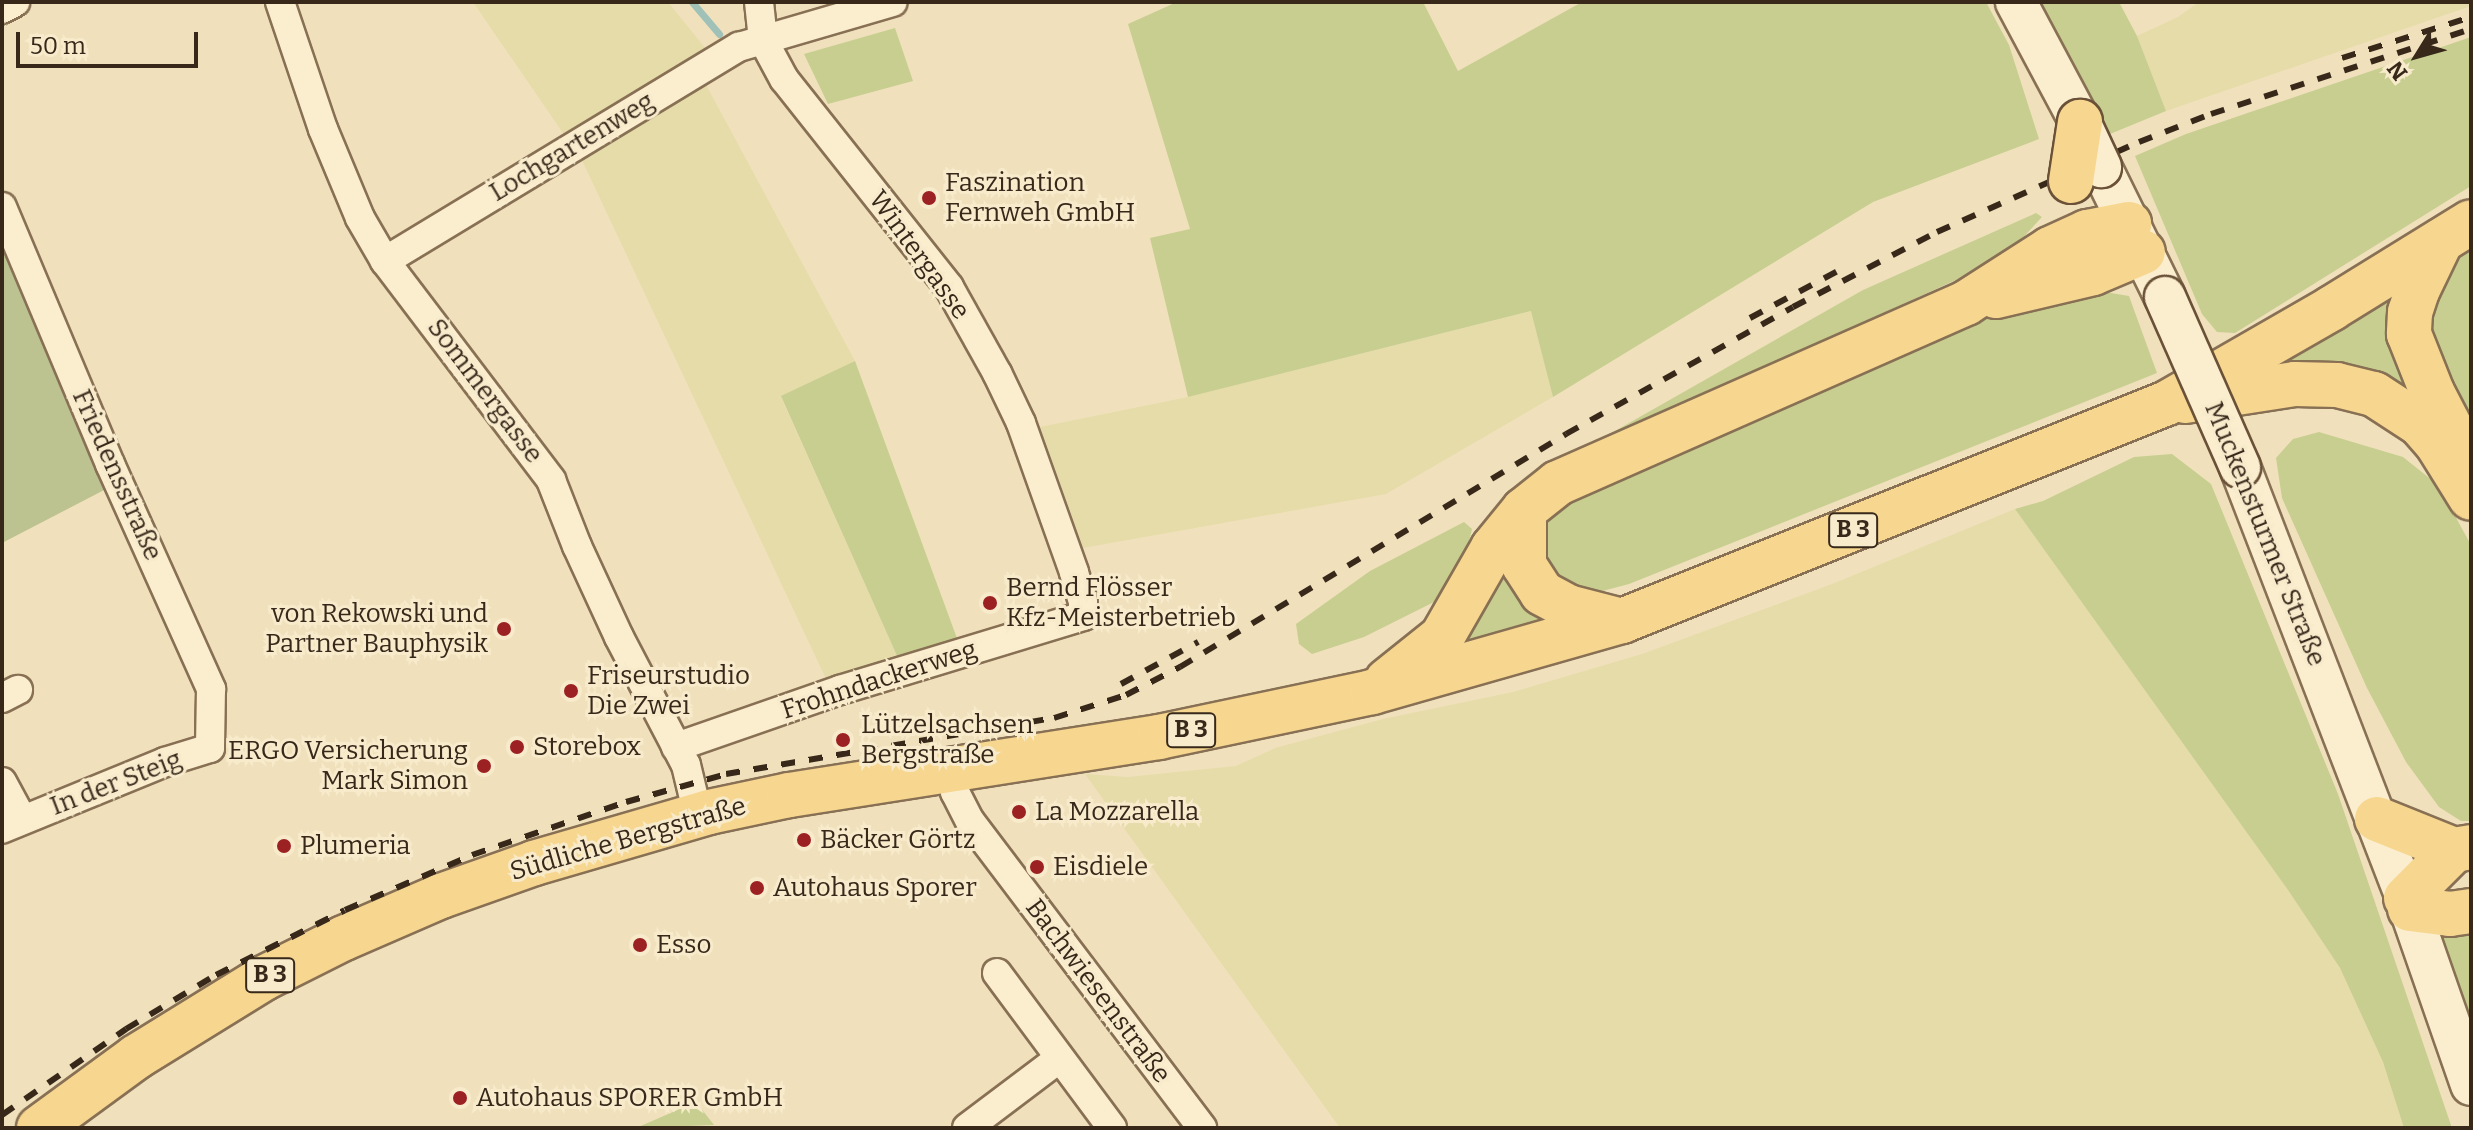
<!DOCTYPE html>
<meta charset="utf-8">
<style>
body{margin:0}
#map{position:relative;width:2473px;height:1130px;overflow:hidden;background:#f0e1bc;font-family:Bitter,serif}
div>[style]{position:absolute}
.farmland>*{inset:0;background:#e6dca9}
.green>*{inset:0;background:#c7ce90}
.cemetery>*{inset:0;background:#bcc290}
.stream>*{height:7px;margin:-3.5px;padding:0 3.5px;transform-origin:3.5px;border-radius:3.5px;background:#a0c1b7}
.roads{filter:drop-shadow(2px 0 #887054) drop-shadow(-2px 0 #887054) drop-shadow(0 2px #887054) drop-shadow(0 -2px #887054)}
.street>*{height:28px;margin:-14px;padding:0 14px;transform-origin:14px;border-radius:14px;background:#fbeecf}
.secondary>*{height:40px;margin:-20px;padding:0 20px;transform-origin:20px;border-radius:20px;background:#fbeecf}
.primary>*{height:44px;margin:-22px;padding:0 22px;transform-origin:22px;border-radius:22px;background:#f7d790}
.rail>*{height:6px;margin-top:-3px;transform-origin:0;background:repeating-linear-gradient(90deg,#37281a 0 14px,transparent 0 28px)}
.bridges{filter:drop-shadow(2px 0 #6a5138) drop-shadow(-2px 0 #6a5138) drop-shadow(0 2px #6a5138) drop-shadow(0 -2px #6a5138)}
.secondary-bridge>*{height:40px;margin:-20px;padding:0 20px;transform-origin:20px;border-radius:20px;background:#fbeecf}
.primary-bridge>*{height:44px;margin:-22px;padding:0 22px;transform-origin:22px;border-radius:22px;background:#f7d790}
.dots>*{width:22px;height:22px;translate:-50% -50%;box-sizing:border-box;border:4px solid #f7ebcc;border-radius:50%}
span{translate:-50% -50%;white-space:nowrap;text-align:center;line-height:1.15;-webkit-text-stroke:6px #f7ebcc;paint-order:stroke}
.shield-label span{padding:2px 6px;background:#f7ebcc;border:2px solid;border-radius:6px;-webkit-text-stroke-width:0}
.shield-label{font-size:24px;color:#37281a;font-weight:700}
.street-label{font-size:26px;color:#37281a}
.poi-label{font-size:26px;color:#37281a}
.left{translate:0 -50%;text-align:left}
.right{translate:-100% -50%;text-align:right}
.frame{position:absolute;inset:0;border:4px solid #37281a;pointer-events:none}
.north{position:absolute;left:2377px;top:16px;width:80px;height:80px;-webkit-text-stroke:6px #f7ebcc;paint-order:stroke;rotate:233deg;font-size:22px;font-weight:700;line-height:32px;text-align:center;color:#37281a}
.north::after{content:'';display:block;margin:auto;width:28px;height:36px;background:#37281a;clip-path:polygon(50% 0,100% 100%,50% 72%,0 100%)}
.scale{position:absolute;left:16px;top:32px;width:182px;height:36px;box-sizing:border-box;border:4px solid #37281a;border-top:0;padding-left:10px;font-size:24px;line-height:28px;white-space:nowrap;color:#37281a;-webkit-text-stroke:6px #f7ebcc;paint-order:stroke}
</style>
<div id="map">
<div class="farmland">
<div style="clip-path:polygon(473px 2px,668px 2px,706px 49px,565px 136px)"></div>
<div style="clip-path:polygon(2199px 2px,2471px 2px,2471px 6px,2166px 111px,2137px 36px,2178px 17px)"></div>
<div style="clip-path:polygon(705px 83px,855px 361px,781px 397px,898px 658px,827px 681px,580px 156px)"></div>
<div style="clip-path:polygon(1532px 311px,1553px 397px,1386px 494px,1083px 548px,1040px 427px,1188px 397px)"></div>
<div style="clip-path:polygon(2015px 509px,2288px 890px,2340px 968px,2383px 1062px,2404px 1128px,1340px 1128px,1085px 774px,1128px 777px,1236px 766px,1275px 748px,1383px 719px,1513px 692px,1642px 654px,1832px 584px)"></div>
</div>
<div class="green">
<div style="clip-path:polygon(1177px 2px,1423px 2px,1458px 71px,1582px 2px,1986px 2px,2009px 45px,2039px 139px,1873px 202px,1553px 397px,1531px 311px,1188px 397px,1150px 238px,1190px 229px,1128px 24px)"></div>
<div style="clip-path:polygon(2035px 2px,2119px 2px,2137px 36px,2166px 111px,2110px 134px)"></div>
<div style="clip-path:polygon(895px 28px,913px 81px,828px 104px,804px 54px)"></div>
<div style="clip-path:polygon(2471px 37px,2471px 186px,2235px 333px,2217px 332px,2202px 314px,2135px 156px,2186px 134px)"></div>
<div style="clip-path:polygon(2036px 213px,2042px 217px,2004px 258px,1578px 452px,1863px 290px)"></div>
<div style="clip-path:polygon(2471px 241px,2471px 442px,2423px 315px,2451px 254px)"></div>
<div style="clip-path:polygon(2408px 281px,2418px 391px,2237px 382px)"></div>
<div style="clip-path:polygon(2087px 289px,2129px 296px,2157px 373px,1629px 584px,1576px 598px,1557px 591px,1531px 530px,1594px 480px,2011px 308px)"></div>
<div style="clip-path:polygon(855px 361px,958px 641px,898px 658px,781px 396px)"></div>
<div style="clip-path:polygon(2319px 432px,2403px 457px,2438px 485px,2471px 545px,2471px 821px,2461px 821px,2439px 807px,2406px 762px,2367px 688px,2282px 498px,2276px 458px,2293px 439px)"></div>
<div style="clip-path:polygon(2172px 454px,2211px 484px,2338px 794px,2452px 1128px,2404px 1128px,2383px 1062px,2340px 968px,2288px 890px,2015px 509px,2043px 501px,2134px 457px)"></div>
<div style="clip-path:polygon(1464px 522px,1472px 529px,1463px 569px,1434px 602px,1364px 637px,1312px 654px,1299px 644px,1296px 624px,1370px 571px)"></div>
<div style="clip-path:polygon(1500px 550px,1557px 620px,1440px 656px)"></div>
<div style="clip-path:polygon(2427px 922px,2471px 922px,2471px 1052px)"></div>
<div style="clip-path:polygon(696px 1102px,714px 1125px,636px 1128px)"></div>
</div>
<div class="cemetery">
<div style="clip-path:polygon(2px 241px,108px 488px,2px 543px)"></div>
</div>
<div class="stream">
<div style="left:692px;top:2px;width:42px;rotate:49.8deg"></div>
</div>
<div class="roads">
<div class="street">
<div style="left:280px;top:2px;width:134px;rotate:71.3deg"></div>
<div style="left:323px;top:129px;width:96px;rotate:67.4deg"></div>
<div style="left:360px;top:218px;width:50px;rotate:59.8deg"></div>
<div style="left:385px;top:261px;width:275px;rotate:52.8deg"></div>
<div style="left:551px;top:480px;width:71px;rotate:68.5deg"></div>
<div style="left:577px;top:546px;width:100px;rotate:65.2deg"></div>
<div style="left:619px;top:637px;width:144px;rotate:62.4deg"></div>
<div style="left:686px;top:765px;width:51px;rotate:76.5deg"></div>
<div style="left:2px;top:9px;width:15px;rotate:-28deg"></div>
<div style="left:2px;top:207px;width:279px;rotate:67.2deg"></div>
<div style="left:110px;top:464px;width:247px;rotate:65.8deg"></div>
<div style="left:211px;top:689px;width:59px;rotate:91deg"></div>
<div style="left:210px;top:748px;width:47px;rotate:162.7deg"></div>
<div style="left:165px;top:762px;width:176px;rotate:157.7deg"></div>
<div style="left:385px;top:261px;width:414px;rotate:-31.2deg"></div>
<div style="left:739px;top:47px;width:160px;rotate:-16.3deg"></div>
<div style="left:2px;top:698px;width:18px;rotate:-27deg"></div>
<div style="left:676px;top:747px;width:174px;rotate:-19.2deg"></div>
<div style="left:840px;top:690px;width:254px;rotate:-16.9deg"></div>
<div style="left:1083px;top:616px;width:14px;rotate:-90deg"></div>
<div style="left:1083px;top:602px;width:31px;rotate:-107deg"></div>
<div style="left:1074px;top:572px;width:158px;rotate:-109.6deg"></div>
<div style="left:1021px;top:423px;width:55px;rotate:-115.6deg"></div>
<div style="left:997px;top:373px;width:98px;rotate:-119.2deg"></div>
<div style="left:949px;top:287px;width:265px;rotate:-128.4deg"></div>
<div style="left:784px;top:79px;width:44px;rotate:-118.3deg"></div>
<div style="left:763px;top:40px;width:38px;rotate:-96deg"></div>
<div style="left:950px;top:770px;width:23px;rotate:77deg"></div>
<div style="left:955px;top:792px;width:33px;rotate:63deg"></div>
<div style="left:970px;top:821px;width:385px;rotate:52.9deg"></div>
<div style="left:2px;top:782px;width:42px;rotate:61.6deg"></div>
<div style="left:997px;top:973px;width:193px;rotate:53.4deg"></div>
<div style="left:967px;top:1128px;width:116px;rotate:-37deg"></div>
</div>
<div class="secondary">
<div style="left:2016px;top:2px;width:136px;rotate:61.9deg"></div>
<div style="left:2101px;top:167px;width:145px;rotate:63.8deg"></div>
<div style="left:2240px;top:467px;width:462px;rotate:68.9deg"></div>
<div style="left:2406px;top:898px;width:198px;rotate:70.8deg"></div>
</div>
<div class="primary">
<div style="left:2441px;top:241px;width:55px;rotate:115.6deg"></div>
<div style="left:2417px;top:291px;width:22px;rotate:108deg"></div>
<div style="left:2410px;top:312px;width:22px;rotate:93deg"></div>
<div style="left:2409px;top:334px;width:62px;rotate:68.4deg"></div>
<div style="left:2432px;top:392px;width:63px;rotate:62.6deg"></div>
<div style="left:1996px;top:296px;width:100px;rotate:-13.3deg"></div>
<div style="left:2093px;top:273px;width:54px;rotate:-22.8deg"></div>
<div style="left:2185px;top:401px;width:111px;rotate:-8.8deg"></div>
<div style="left:2295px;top:384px;width:42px;rotate:1.4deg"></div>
<div style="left:2337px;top:385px;width:38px;rotate:14deg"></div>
<div style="left:2374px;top:394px;width:55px;rotate:33.1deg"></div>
<div style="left:2420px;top:424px;width:28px;rotate:49deg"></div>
<div style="left:2438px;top:445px;width:62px;rotate:58.1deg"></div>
<div style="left:1524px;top:510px;width:55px;rotate:90deg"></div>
<div style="left:1524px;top:565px;width:33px;rotate:57deg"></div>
<div style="left:1542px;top:593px;width:30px;rotate:28deg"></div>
<div style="left:1568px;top:607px;width:56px;rotate:14.5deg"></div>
<div style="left:1387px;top:681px;width:70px;rotate:-38.7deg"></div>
<div style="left:1442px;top:637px;width:103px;rotate:-60.2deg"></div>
<div style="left:1493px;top:548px;width:49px;rotate:-50.8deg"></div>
<div style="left:1524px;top:510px;width:43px;rotate:-38.5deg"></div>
<div style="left:1558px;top:483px;width:446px;rotate:-23.8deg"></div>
<div style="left:1966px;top:303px;width:100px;rotate:-32.7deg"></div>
<div style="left:2050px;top:249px;width:41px;rotate:-24.7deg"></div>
<div style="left:2087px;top:232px;width:43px;rotate:-10.8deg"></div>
<div style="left:2377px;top:819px;width:83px;rotate:21.9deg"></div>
<div style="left:2406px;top:898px;width:68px;rotate:-45deg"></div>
<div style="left:2454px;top:850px;width:17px;rotate:-10deg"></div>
<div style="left:2410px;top:909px;width:40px;rotate:7.1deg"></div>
<div style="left:2450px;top:914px;width:21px;rotate:-8deg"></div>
<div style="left:39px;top:1128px;width:120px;rotate:-36.2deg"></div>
<div style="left:136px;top:1057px;width:150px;rotate:-31.7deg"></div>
<div style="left:264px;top:978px;width:89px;rotate:-26.6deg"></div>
<div style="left:344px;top:938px;width:106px;rotate:-23.4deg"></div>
<div style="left:441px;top:896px;width:99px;rotate:-19.5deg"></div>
<div style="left:534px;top:863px;width:182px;rotate:-16.2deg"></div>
<div style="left:709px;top:812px;width:82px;rotate:-12deg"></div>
<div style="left:789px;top:795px;width:375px;rotate:-8.9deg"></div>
<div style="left:1159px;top:737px;width:218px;rotate:-11.9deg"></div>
<div style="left:1372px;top:692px;width:260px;rotate:-15.9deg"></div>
<div style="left:1622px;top:621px;width:587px;rotate:-21.8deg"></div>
<div style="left:2167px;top:403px;width:190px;rotate:-29.9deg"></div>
<div style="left:2332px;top:308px;width:163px;rotate:-31.7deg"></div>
</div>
</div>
<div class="rail">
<div style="left:2342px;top:58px;width:135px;rotate:-17.6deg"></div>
<div style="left:1750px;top:318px;width:112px;rotate:-28.2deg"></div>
<div style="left:1121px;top:684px;width:88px;rotate:-28.6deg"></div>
<div style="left:2px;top:1115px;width:151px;rotate:-34.7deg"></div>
<div style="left:126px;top:1029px;width:105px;rotate:-31deg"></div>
<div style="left:216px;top:975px;width:144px;rotate:-26.7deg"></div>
<div style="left:345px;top:910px;width:138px;rotate:-23.4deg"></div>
<div style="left:472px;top:855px;width:163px;rotate:-19deg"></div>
<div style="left:626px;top:802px;width:104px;rotate:-15.6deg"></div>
<div style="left:726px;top:774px;width:333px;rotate:-9.7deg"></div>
<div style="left:1054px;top:718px;width:76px;rotate:-17.7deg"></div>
<div style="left:1126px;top:695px;width:61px;rotate:-27.4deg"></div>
<div style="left:1180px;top:667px;width:451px;rotate:-31.1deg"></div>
<div style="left:1566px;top:434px;width:260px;rotate:-29.2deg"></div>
<div style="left:1793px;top:307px;width:162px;rotate:-27.5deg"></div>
<div style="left:1937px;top:232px;width:221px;rotate:-24deg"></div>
<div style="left:2139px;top:142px;width:77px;rotate:-21.3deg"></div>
<div style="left:2211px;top:114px;width:274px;rotate:-18.1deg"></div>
</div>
<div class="bridges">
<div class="secondary-bridge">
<div style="left:2080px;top:122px;width:50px;rotate:65deg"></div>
<div style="left:2165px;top:297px;width:186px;rotate:66.2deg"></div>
</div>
<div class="primary-bridge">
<div style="left:2071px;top:181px;width:60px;rotate:-81.3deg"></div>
</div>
</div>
<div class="dots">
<div style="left:929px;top:198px;background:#9b2122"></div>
<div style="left:990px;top:603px;background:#9b2122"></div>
<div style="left:504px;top:629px;background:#9b2122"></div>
<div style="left:571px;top:691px;background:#9b2122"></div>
<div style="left:843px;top:740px;background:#9b2122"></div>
<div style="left:517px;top:747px;background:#9b2122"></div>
<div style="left:484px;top:766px;background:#9b2122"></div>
<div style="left:1019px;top:812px;background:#9b2122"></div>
<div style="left:804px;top:840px;background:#9b2122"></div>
<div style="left:284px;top:846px;background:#9b2122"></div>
<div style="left:1037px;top:867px;background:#9b2122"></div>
<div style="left:757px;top:888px;background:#9b2122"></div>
<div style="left:640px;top:945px;background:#9b2122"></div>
<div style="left:460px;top:1098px;background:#9b2122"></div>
</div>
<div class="shield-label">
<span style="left:1853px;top:530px">B 3</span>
<span style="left:1191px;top:730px">B 3</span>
<span style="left:270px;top:975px">B 3</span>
</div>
<div class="street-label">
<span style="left:572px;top:147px;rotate:-31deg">Lochgartenweg</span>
<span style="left:919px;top:255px;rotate:54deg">Wintergasse</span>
<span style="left:485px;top:391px;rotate:53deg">Sommergasse</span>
<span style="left:117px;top:475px;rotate:66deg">Friedensstraße</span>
<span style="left:2265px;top:534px;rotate:68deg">Muckensturmer Straße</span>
<span style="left:879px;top:680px;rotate:-18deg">Frohndackerweg</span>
<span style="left:116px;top:783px;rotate:-21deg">In der Steig</span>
<span style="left:628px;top:839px;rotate:-16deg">Südliche Bergstraße</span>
<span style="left:1098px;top:991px;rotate:53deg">Bachwiesenstraße</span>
</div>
<div class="poi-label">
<span class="left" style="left:945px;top:198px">Faszination<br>Fernweh GmbH</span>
<span class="left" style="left:1006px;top:603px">Bernd Flösser<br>Kfz-Meisterbetrieb</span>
<span class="right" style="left:488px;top:629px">von Rekowski und<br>Partner Bauphysik</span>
<span class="left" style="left:587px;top:691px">Friseurstudio<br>Die Zwei</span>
<span class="left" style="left:861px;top:740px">Lützelsachsen<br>Bergstraße</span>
<span class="left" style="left:533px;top:747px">Storebox</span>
<span class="right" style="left:468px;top:766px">ERGO Versicherung<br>Mark Simon</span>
<span class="left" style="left:1035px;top:812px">La Mozzarella</span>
<span class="left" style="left:820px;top:840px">Bäcker Görtz</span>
<span class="left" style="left:300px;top:846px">Plumeria</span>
<span class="left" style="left:1053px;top:867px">Eisdiele</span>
<span class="left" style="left:773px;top:888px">Autohaus Sporer</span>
<span class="left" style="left:656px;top:945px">Esso</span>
<span class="left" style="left:476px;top:1098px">Autohaus SPORER GmbH</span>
</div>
<div class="frame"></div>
<div class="north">N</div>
<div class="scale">50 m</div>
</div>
